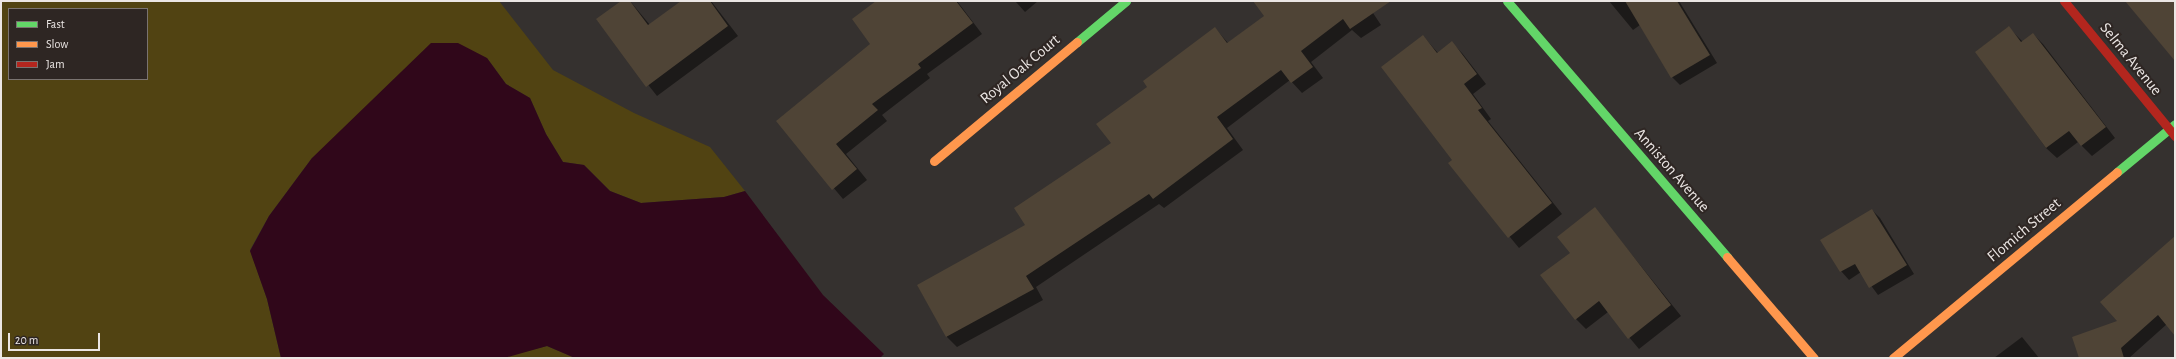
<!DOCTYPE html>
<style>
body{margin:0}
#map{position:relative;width:2176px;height:359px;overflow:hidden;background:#35312f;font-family:"Alegreya Sans",sans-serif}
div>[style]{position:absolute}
.green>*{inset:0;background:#514312}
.water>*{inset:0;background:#30071a}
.shadow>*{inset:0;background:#0007}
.building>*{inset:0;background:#4f4436}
.fast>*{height:9px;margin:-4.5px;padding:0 4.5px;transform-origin:4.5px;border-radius:4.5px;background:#63d668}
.slow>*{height:9px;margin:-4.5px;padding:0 4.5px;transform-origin:4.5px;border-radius:4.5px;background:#ff974d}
.jam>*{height:9px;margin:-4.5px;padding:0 4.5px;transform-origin:4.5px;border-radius:4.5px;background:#b3261e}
span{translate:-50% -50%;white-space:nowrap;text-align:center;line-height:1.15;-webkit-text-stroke:4px #2e2623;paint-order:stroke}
.street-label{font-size:16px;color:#ebe6e4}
.frame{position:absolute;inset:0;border:2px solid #ebe6e4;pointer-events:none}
.legend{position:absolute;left:8px;top:8px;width:140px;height:72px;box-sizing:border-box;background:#2e2623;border:1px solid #7a7370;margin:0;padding:5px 7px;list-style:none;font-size:12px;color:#ebe6e4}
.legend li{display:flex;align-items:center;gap:8px;height:20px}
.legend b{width:20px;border:1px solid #7a7370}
.scale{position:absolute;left:8px;top:333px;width:92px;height:18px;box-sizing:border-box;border:2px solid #ebe6e4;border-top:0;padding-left:5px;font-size:12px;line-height:14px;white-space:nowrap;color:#ebe6e4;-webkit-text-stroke:3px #2e2623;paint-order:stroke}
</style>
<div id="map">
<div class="green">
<div style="clip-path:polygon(evenodd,1px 1px,499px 1px,553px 70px,634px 113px,710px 147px,745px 191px,724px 197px,641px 203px,610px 191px,584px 165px,563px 162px,546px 134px,530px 98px,506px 84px,487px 58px,312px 158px,269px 216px,250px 250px,267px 299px,281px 358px,1px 358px,1px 1px,9px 9px,147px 9px,147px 79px,9px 79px,9px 9px)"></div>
<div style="clip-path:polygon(547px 346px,575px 358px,504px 358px,506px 356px)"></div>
</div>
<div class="water">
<div style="clip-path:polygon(431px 43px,458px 43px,487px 58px,506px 84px,530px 98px,546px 134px,563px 162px,584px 165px,610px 191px,641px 203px,724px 197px,745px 191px,823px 295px,884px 354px,880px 358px,575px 358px,547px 346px,504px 358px,281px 358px,267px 299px,250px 251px,269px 216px,312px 158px)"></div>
</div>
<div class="shadow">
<div style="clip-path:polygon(622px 1px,630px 1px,650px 25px,682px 1px,711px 1px,738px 36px,657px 96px,597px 20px)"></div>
<div style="clip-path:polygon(878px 1px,957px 1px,982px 34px,927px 74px,930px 78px,882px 115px,887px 121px,846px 154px,867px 180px,843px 199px,777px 121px,872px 44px)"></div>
<div style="clip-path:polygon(1015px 1px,1038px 1px,1025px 12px)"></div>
<div style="clip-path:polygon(1255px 1px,1378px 1px,1369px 7px,1381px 25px,1361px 38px,1352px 30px,1311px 62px,1323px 78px,1302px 93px,1290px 80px,1227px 128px,1243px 150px,1164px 208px,1159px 204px,1036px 287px,1043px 300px,957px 347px,947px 337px,918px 286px,1027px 226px,1112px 143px,1148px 87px,1215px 28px,1228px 43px,1265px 16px)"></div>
<div style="clip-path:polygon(1609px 1px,1679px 1px,1717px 63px,1680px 85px,1672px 77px,1640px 25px,1633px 30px)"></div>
<div style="clip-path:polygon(2008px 27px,2023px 42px,2033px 34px,2043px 44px,2115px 138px,2092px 156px,2078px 142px,2057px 158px,2046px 148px,1976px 52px)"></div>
<div style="clip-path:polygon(1423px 36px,1438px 53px,1452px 43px,1462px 53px,1486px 84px,1473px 94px,1491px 119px,1488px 121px,1562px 214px,1519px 248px,1449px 163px,1453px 160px)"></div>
<div style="clip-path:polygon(1595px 209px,1681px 316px,1639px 349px,1608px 312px,1586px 329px,1576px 319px,1571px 253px)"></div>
<div style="clip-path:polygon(1872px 210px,1880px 218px,1914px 274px,1878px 295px,1861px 272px,1849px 280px,1841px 271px)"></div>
<div style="clip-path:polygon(2175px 249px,2175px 334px,2167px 324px,2129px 358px,2080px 358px,2118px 321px)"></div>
<div style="clip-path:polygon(2022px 337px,2039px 358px,1994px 358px)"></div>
</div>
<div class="building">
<div style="clip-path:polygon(621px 1px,630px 1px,648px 25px,681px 1px,710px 1px,728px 26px,646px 87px,596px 19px)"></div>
<div style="clip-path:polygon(876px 1px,956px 1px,973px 23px,918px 64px,921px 68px,872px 104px,878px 110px,836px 144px,857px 169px,832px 190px,776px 121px,870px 44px,852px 19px)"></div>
<div style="clip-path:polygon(1253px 1px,1391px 1px,1350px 29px,1343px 19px,1301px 51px,1313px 67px,1291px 83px,1281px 70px,1217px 117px,1233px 139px,1153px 199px,1149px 194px,1026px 276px,1034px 289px,946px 337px,917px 285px,1025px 225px,1014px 208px,1111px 143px,1096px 124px,1147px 87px,1143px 81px,1215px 27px,1227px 43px,1264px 16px)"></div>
<div style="clip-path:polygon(1625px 1px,1677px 1px,1710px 55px,1671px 78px)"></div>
<div style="clip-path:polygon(2125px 1px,2175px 1px,2175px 61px)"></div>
<div style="clip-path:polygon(2009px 26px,2021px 42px,2033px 33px,2106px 127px,2081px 146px,2069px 131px,2046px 148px,1975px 52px)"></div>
<div style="clip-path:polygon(1423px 35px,1437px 53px,1452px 41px,1477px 74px,1464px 84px,1482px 108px,1478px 110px,1552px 203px,1508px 238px,1448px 163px,1452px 160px,1381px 67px)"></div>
<div style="clip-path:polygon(1595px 207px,1671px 305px,1628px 339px,1599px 301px,1575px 320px,1540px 275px,1570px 253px,1557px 237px)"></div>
<div style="clip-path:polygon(1872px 209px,1907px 265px,1869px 288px,1855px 264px,1840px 272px,1820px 240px)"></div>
<div style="clip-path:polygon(2175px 236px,2175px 336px,2158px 315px,2121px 348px,2124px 358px,2079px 358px,2072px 337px,2117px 321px,2100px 302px)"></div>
</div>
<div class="fast">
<div style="left:1507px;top:1px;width:338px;rotate:49.3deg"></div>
<div style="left:1077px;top:42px;width:64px;rotate:-39.9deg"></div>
<div style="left:2117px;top:172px;width:75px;rotate:-39.6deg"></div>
</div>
<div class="slow">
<div style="left:934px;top:161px;width:186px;rotate:-39.8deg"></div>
<div style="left:1727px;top:257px;width:133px;rotate:49.3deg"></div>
<div style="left:1893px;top:358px;width:291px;rotate:-39.7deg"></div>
</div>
<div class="jam">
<div style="left:2064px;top:1px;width:175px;rotate:50.6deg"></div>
</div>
<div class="street-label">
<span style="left:2131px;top:59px;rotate:51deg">Selma Avenue</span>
<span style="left:1020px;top:69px;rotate:-40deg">Royal Oak Court</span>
<span style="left:1672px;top:170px;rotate:49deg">Anniston Avenue</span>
<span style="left:2024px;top:230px;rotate:-40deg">Flomich Street</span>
</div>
<div class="frame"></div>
<ul class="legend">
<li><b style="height:5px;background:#63d668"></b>Fast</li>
<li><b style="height:5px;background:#ff974d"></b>Slow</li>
<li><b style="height:5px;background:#b3261e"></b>Jam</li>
</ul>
<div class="scale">20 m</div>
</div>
